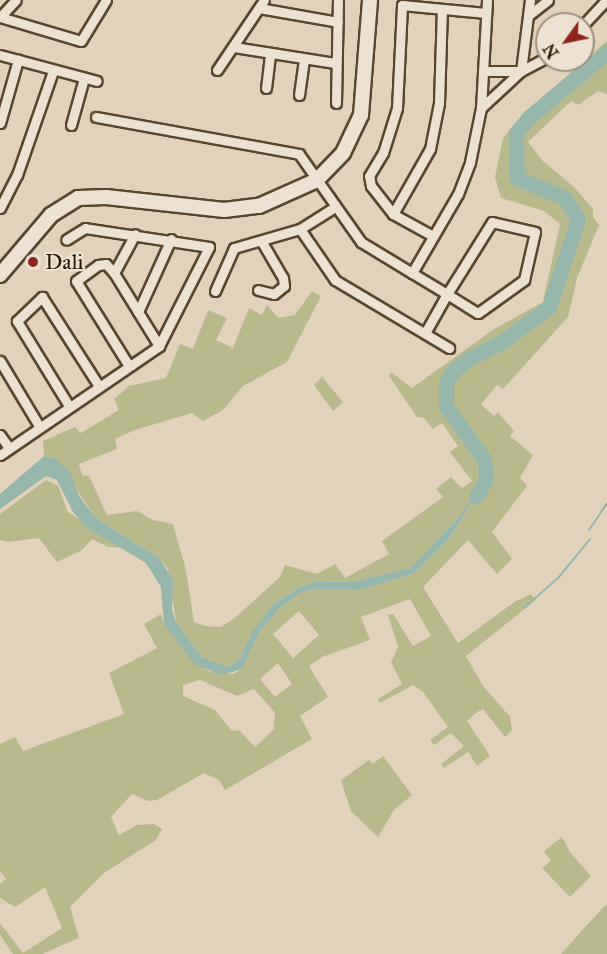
<!DOCTYPE html>
<style>
body{margin:0}
#map{position:relative;width:607px;height:954px;overflow:hidden;background:#e3d2ba;font-family:"IM FELL Great Primer",serif}
div>[style]{position:absolute}
.green>*{inset:0;background:#b9ba8c}
.water>*{inset:0;background:#96b8ac}
.stream>*{height:2px;margin:-1px;padding:0 1px;transform-origin:1px;border-radius:1px;background:#96b8ac}
.river>*{height:15px;margin:-7.5px;padding:0 7.5px;transform-origin:7.5px;border-radius:7.5px;background:#96b8ac}
.roads{filter:drop-shadow(2px 0 #58462e) drop-shadow(-2px 0 #58462e) drop-shadow(0 2px #58462e) drop-shadow(0 -2px #58462e)}
.street>*{height:9px;margin:-4.5px;padding:0 4.5px;transform-origin:4.5px;border-radius:4.5px;background:#ede2d2}
.secondary>*{height:14px;margin:-7px;padding:0 7px;transform-origin:7px;border-radius:7px;background:#ede2d2}
.dots>*{width:16px;height:16px;translate:-50% -50%;box-sizing:border-box;border:3px solid #ede2d2;border-radius:50%}
span{translate:-50% -50%;white-space:nowrap;text-align:center;line-height:1.15;-webkit-text-stroke:4.5px #ede2d2;paint-order:stroke}
.poi-label{font-size:22px;color:#291700}
.left{translate:0 -50%;text-align:left}
.north{position:absolute;left:535px;top:12px;width:60px;height:60px;box-sizing:border-box;background:#ede2d2;border:2px solid #9f917e;border-radius:50%;rotate:237deg;font-size:16px;font-weight:700;line-height:24px;text-align:center;color:#291700}
.north::after{content:'';display:block;margin:auto;width:21px;height:27px;background:#8f2418;clip-path:polygon(50% 0,100% 100%,50% 72%,0 100%)}
</style>
<div id="map">
<div class="green">
<div style="clip-path:polygon(evenodd,607px 41px,607px 94px,598px 91px,578px 105px,571px 101px,528px 142px,542px 160px,575px 188px,593px 209px,593px 217px,599px 225px,577px 278px,568px 317px,503px 389px,497px 385px,481px 404px,494px 416px,498px 412px,514px 431px,510px 436px,533px 455px,520px 478px,527px 486px,492px 532px,512px 559px,497px 574px,468px 540px,423px 587px,458px 643px,516px 601px,531px 594px,536px 600px,466px 656px,483px 686px,510px 717px,512px 730px,505px 737px,483px 709px,477px 712px,467px 721px,490px 756px,477px 766px,468px 752px,444px 768px,441px 764px,464px 746px,451px 733px,434px 745px,430px 740px,448px 727px,423px 692px,413px 685px,380px 703px,378px 699px,402px 684px,391px 662px,398px 647px,388px 615px,393px 614px,413px 646px,431px 636px,410px 599px,361px 617px,370px 640px,322px 657px,309px 666px,328px 697px,300px 716px,312px 739px,225px 790px,219px 780px,204px 773px,157px 800px,148px 801px,132px 794px,111px 817px,119px 835px,137px 825px,154px 824px,162px 829px,156px 840px,104px 873px,70px 907px,79px 938px,42px 954px,13px 954px,0 935px,0 923px,23px 953px,62px 928px,45px 887px,15px 907px,0 898px,0 884px,6px 879px,0 871px,0 744px,15px 737px,23px 751px,124px 714px,109px 673px,157px 648px,144px 624px,161px 614px,164px 624px,208px 671px,233px 674px,242px 669px,260px 631px,280px 608px,302px 592px,316px 589px,359px 590px,413px 574px,449px 539px,485px 482px,458px 518px,410px 568px,356px 581px,313px 582px,298px 588px,273px 604px,240px 658px,228px 667px,202px 657px,176px 622px,168px 569px,159px 558px,96px 518px,55px 458px,44px 456px,43px 441px,75px 427px,81px 433px,119px 410px,114px 399px,129px 386px,166px 378px,180px 344px,193px 349px,208px 310px,227px 318px,216px 340px,233px 348px,249px 308px,262px 315px,267px 305px,278px 318px,295px 315px,312px 291px,321px 296px,287px 362px,243px 386px,223px 410px,203px 421px,192px 413px,135px 430px,115px 439px,117px 449px,79px 464px,82px 475px,89px 476px,107px 515px,137px 511px,153px 520px,173px 524px,186px 570px,194px 622px,205px 626px,221px 627px,235px 618px,280px 577px,285px 565px,317px 574px,335px 564px,345px 578px,389px 554px,382px 541px,443px 497px,436px 489px,451px 477px,462px 488px,472px 481px,450px 452px,458px 446px,442px 423px,433px 429px,424px 418px,417px 417px,389px 376px,391px 372px,412px 388px,494px 329px,543px 302px,560px 224px,544px 211px,501px 198px,495px 177px,503px 138px,530px 108px,607px 41px,299px 611px,319px 635px,293px 658px,273px 634px,299px 611px,607px 41px,278px 663px,292px 684px,275px 697px,260px 679px,278px 663px,607px 41px,200px 680px,237px 696px,254px 689px,275px 713px,274px 729px,255px 747px,239px 730px,232px 731px,215px 710px,183px 696px,183px 685px,200px 680px)"></div>
<div style="clip-path:polygon(322px 377px,343px 402px,333px 411px,314px 385px)"></div>
<div style="clip-path:polygon(46px 480px,58px 486px,68px 512px,123px 548px,108px 547px,92px 539px,82px 550px,57px 562px,39px 538px,8px 542px,0 540px,0 514px)"></div>
<div style="clip-path:polygon(383px 756px,412px 795px,394px 810px,378px 837px,351px 811px,341px 780px,369px 760px,373px 764px)"></div>
<div style="clip-path:polygon(562px 837px,570px 852px,591px 876px,570px 897px,542px 868px,551px 861px,544px 851px)"></div>
<div style="clip-path:polygon(607px 904px,607px 954px,561px 954px,584px 928px)"></div>
</div>
<div class="water">
<div style="clip-path:polygon(44px 456px,55px 458px,70px 472px,79px 496px,96px 518px,159px 558px,173px 579px,172px 610px,176px 622px,202px 657px,228px 667px,240px 658px,253px 631px,273px 604px,298px 588px,313px 582px,356px 581px,410px 568px,458px 518px,486px 480px,449px 539px,413px 574px,359px 590px,316px 589px,302px 592px,280px 608px,260px 631px,242px 669px,222px 675px,196px 665px,188px 656px,164px 624px,161px 587px,146px 563px,86px 527px,73px 512px,57px 480px,46px 476px,0 509px,0 494px)"></div>
</div>
<div class="stream">
<div style="left:589px;top:530px;width:32px;rotate:-56deg"></div>
<div style="left:525px;top:607px;width:45px;rotate:-41.4deg"></div>
<div style="left:559px;top:577px;width:49px;rotate:-50.8deg"></div>
</div>
<div class="river">
<div style="left:476px;top:496px;width:19px;rotate:-58deg"></div>
<div style="left:486px;top:480px;width:21px;rotate:-95deg"></div>
<div style="left:484px;top:459px;width:65px;rotate:-125.6deg"></div>
<div style="left:446px;top:406px;width:23px;rotate:-90deg"></div>
<div style="left:446px;top:383px;width:13px;rotate:-61deg"></div>
<div style="left:452px;top:372px;width:21px;rotate:-39deg"></div>
<div style="left:468px;top:359px;width:39px;rotate:-27deg"></div>
<div style="left:503px;top:341px;width:57px;rotate:-36.5deg"></div>
<div style="left:549px;top:307px;width:93px;rotate:-71.8deg"></div>
<div style="left:578px;top:219px;width:25px;rotate:-122deg"></div>
<div style="left:565px;top:198px;width:52px;rotate:-157.4deg"></div>
<div style="left:517px;top:178px;width:45px;rotate:-91.3deg"></div>
<div style="left:516px;top:133px;width:21px;rotate:-51deg"></div>
<div style="left:529px;top:117px;width:102px;rotate:-39.8deg"></div>
</div>
<div class="roads">
<div class="street">
<div style="left:259px;top:8px;width:80px;rotate:10deg"></div>
<div style="left:529px;top:15px;width:24px;rotate:-38deg"></div>
<div style="left:0;top:17px;width:84px;rotate:16.5deg"></div>
<div style="left:81px;top:41px;width:48px;rotate:-58.6deg"></div>
<div style="left:0;top:17px;width:23px;rotate:-47deg"></div>
<div style="left:583px;top:25px;width:34px;rotate:-47deg"></div>
<div style="left:234px;top:47px;width:102px;rotate:9deg"></div>
<div style="left:0;top:55px;width:100px;rotate:15deg"></div>
<div style="left:217px;top:70px;width:84px;rotate:-56.1deg"></div>
<div style="left:483px;top:71px;width:38px"></div>
<div style="left:521px;top:71px;width:30px;rotate:-28deg"></div>
<div style="left:266px;top:88px;width:35px;rotate:-83deg"></div>
<div style="left:299px;top:95px;width:37px;rotate:-82deg"></div>
<div style="left:336px;top:103px;width:103px;rotate:-88.9deg"></div>
<div style="left:481px;top:108px;width:54px;rotate:-42.8deg"></div>
<div style="left:521px;top:71px;width:72px;rotate:-82.8deg"></div>
<div style="left:96px;top:117px;width:206px;rotate:10.3deg"></div>
<div style="left:299px;top:154px;width:108px;rotate:54.8deg"></div>
<div style="left:361px;top:242px;width:60px;rotate:31.3deg"></div>
<div style="left:412px;top:273px;width:41px;rotate:31deg"></div>
<div style="left:447px;top:294px;width:36px;rotate:32deg"></div>
<div style="left:478px;top:313px;width:57px;rotate:-35.7deg"></div>
<div style="left:524px;top:280px;width:49px;rotate:-77.1deg"></div>
<div style="left:535px;top:232px;width:44px;rotate:-166.9deg"></div>
<div style="left:492px;top:222px;width:85px;rotate:122deg"></div>
<div style="left:447px;top:294px;width:45px;rotate:119.4deg"></div>
<div style="left:0;top:123px;width:66px;rotate:-74.1deg"></div>
<div style="left:71px;top:125px;width:49px;rotate:-74.5deg"></div>
<div style="left:0;top:208px;width:37px;rotate:-63deg"></div>
<div style="left:17px;top:175px;width:110px;rotate:-70.9deg"></div>
<div style="left:393px;top:214px;width:75px;rotate:-60.4deg"></div>
<div style="left:430px;top:149px;width:47px;rotate:-78.9deg"></div>
<div style="left:439px;top:103px;width:94px;rotate:-88.2deg"></div>
<div style="left:300px;top:229px;width:62px;rotate:55.5deg"></div>
<div style="left:335px;top:280px;width:133px;rotate:30.8deg"></div>
<div style="left:433px;top:236px;width:46px;rotate:-151.2deg"></div>
<div style="left:393px;top:214px;width:36px;rotate:-128deg"></div>
<div style="left:371px;top:186px;width:10px;rotate:-101deg"></div>
<div style="left:369px;top:176px;width:27px;rotate:-59deg"></div>
<div style="left:383px;top:153px;width:47px;rotate:-72.7deg"></div>
<div style="left:397px;top:108px;width:103px;rotate:-87.2deg"></div>
<div style="left:402px;top:5px;width:84px;rotate:5.4deg"></div>
<div style="left:114px;top:273px;width:44px;rotate:-61.7deg"></div>
<div style="left:412px;top:273px;width:91px;rotate:-59.8deg"></div>
<div style="left:458px;top:194px;width:34px;rotate:-69deg"></div>
<div style="left:470px;top:162px;width:55px;rotate:-78.5deg"></div>
<div style="left:481px;top:108px;width:108px;rotate:-86.8deg"></div>
<div style="left:258px;top:290px;width:16px;rotate:14deg"></div>
<div style="left:274px;top:294px;width:13px;rotate:-39deg"></div>
<div style="left:284px;top:286px;width:8px;rotate:-97deg"></div>
<div style="left:283px;top:278px;width:42px;rotate:-120.3deg"></div>
<div style="left:215px;top:291px;width:47px;rotate:-66.2deg"></div>
<div style="left:234px;top:248px;width:69px;rotate:-16.1deg"></div>
<div style="left:300px;top:229px;width:41px;rotate:-32.2deg"></div>
<div style="left:138px;top:312px;width:80px;rotate:-65.7deg"></div>
<div style="left:0;top:361px;width:76px;rotate:59deg"></div>
<div style="left:129px;top:366px;width:100px;rotate:-121.9deg"></div>
<div style="left:76px;top:281px;width:27px;rotate:-36deg"></div>
<div style="left:98px;top:265px;width:8px;rotate:-7deg"></div>
<div style="left:106px;top:264px;width:12px;rotate:48deg"></div>
<div style="left:114px;top:273px;width:86px;rotate:58.3deg"></div>
<div style="left:69px;top:406px;width:100px;rotate:-121.5deg"></div>
<div style="left:17px;top:321px;width:35px;rotate:-44deg"></div>
<div style="left:42px;top:297px;width:106px;rotate:57.4deg"></div>
<div style="left:0;top:435px;width:16px;rotate:55deg"></div>
<div style="left:0;top:455px;width:193px;rotate:-34.4deg"></div>
<div style="left:159px;top:346px;width:111px;rotate:-63.2deg"></div>
<div style="left:209px;top:247px;width:125px;rotate:-171.3deg"></div>
<div style="left:85px;top:228px;width:22px;rotate:148deg"></div>
</div>
<div class="secondary">
<div style="left:0;top:275px;width:79px;rotate:-49.6deg"></div>
<div style="left:51px;top:215px;width:32px;rotate:-32deg"></div>
<div style="left:78px;top:198px;width:28px;rotate:-2deg"></div>
<div style="left:106px;top:197px;width:119px;rotate:6.3deg"></div>
<div style="left:224px;top:210px;width:35px;rotate:-7deg"></div>
<div style="left:259px;top:206px;width:64px;rotate:-24.1deg"></div>
<div style="left:317px;top:180px;width:37px;rotate:-46deg"></div>
<div style="left:343px;top:153px;width:42px;rotate:-64.7deg"></div>
<div style="left:361px;top:115px;width:115px;rotate:-85.5deg"></div>
</div>
</div>
<div class="dots">
<div style="left:33px;top:262px;background:#8f2418"></div>
</div>
<div class="poi-label">
<span class="left" style="left:45px;top:262px">Dali</span>
</div>
<div class="north">N</div>
</div>
